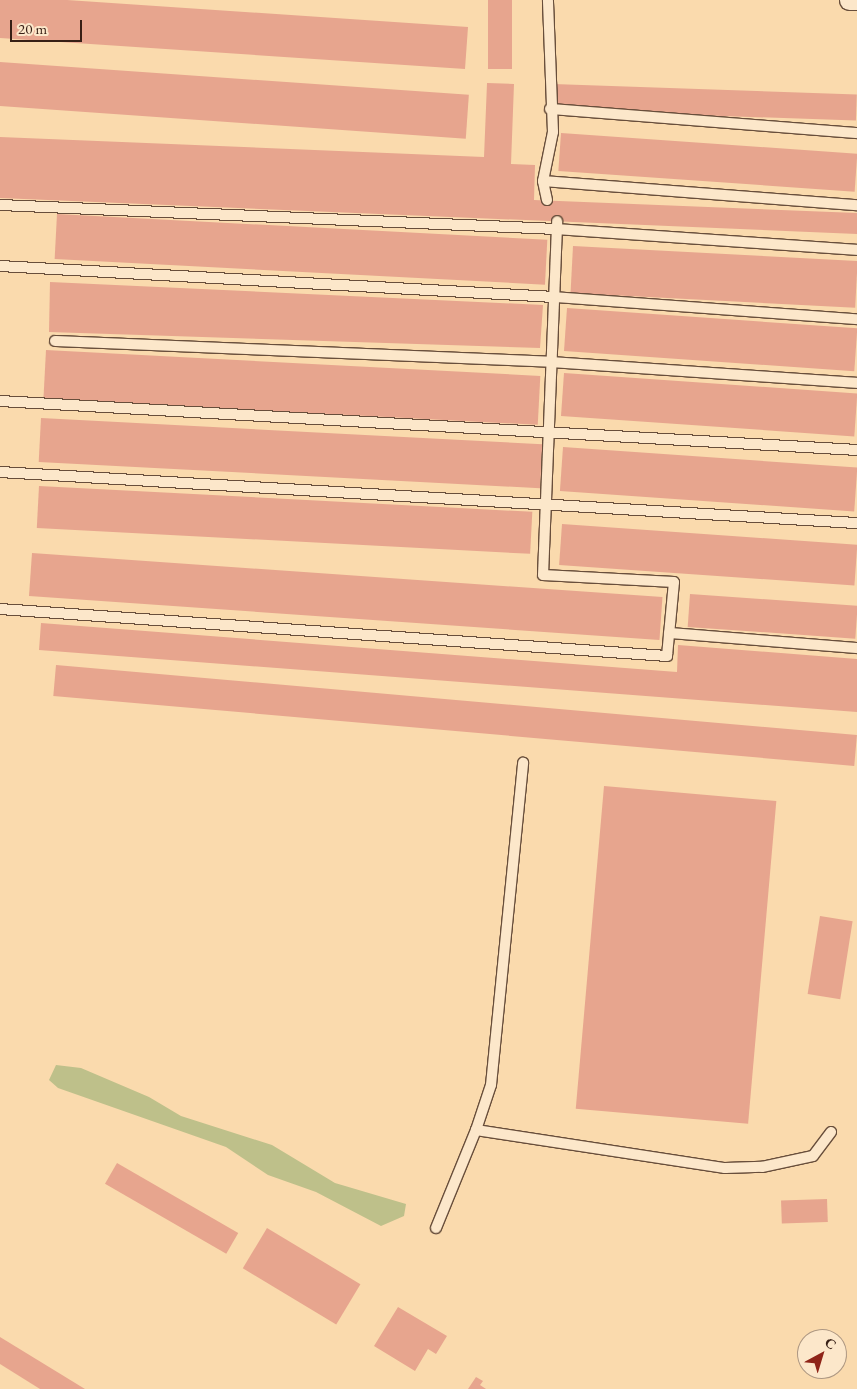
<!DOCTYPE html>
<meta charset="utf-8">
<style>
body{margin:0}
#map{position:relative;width:857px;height:1389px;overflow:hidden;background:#fadaad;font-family:"EB Garamond",serif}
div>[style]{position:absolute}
.green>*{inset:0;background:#bec08a}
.building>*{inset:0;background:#e7a58e;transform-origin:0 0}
.roads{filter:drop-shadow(1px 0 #684e3b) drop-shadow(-1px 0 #684e3b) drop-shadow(0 1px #684e3b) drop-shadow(0 -1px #684e3b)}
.lane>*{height:10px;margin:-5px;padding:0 5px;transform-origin:5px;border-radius:5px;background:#fce7ca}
.street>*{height:19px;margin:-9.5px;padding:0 9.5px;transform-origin:9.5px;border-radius:9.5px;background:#fce7ca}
span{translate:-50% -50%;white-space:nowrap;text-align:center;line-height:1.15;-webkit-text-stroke:4px #fce7ca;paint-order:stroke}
.north{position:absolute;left:797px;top:1329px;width:50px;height:50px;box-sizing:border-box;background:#fce7ca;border:1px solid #ad9782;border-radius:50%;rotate:39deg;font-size:14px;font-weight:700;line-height:20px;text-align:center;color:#371f15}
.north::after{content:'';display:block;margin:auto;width:18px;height:22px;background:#8f2418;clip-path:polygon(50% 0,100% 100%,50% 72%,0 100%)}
.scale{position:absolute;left:10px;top:20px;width:72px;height:22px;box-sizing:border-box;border:2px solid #371f15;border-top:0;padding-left:6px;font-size:15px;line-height:18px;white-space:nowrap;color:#371f15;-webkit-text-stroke:4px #fce7ca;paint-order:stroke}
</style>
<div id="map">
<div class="green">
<div style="clip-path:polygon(56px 1065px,81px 1068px,149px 1097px,181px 1116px,272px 1145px,335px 1183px,406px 1204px,404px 1216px,381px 1226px,316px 1192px,268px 1175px,226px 1147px,58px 1088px,49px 1080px)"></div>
</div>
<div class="building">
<div style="clip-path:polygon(0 0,67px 0,468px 27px,465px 69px,0 38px)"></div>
<div style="left:488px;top:0;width:24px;height:69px"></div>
<div style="left:0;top:62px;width:470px;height:44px;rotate:4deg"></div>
<div style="clip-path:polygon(487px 83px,514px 84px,511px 164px,535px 165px,534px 200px,857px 213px,857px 234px,0 198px,0 137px,484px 157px)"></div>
<div style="left:553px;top:84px;width:304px;height:26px;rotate:2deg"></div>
<div style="left:561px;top:133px;width:297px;height:38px;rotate:4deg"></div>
<div style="left:57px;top:214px;width:491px;height:45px;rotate:3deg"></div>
<div style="left:573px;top:246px;width:285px;height:47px;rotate:3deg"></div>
<div style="clip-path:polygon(50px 282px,543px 305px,540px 348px,49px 332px)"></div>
<div style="left:567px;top:308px;width:291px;height:43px;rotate:4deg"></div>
<div style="left:46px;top:350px;width:495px;height:49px;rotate:3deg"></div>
<div style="left:564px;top:373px;width:294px;height:43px;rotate:4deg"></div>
<div style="left:41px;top:418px;width:502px;height:44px;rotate:3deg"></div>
<div style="left:563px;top:447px;width:295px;height:44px;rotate:4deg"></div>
<div style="left:39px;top:486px;width:494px;height:42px;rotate:3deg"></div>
<div style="left:562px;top:524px;width:296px;height:41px;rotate:4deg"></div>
<div style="left:32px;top:553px;width:632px;height:43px;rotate:4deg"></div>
<div style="left:690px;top:594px;width:168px;height:33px;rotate:4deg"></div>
<div style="clip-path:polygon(41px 623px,677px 672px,678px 645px,857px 659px,857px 712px,39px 650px)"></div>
<div style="left:56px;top:665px;width:804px;height:31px;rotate:5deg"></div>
<div style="left:604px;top:786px;width:173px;height:324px;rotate:5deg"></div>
<div style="left:820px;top:916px;width:33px;height:79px;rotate:9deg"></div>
<div style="left:117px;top:1163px;width:140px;height:24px;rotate:30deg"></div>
<div style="left:827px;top:1199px;width:23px;height:46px;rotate:88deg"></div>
<div style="left:267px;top:1228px;width:109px;height:47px;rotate:31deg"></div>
<div style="clip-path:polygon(398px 1307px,447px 1336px,436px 1354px,428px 1349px,415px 1371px,374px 1346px)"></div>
<div style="clip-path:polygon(0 1337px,85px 1389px,40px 1389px,0 1364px)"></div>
<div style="clip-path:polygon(476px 1377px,483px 1381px,480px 1385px,486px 1389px,468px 1389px)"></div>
</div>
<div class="roads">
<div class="lane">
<div style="left:550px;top:109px;width:308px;rotate:4.5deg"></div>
<div style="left:543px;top:181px;width:315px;rotate:4.4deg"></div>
<div style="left:547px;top:200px;width:19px;rotate:-102deg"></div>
<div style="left:543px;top:181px;width:50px;rotate:-78.5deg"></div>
<div style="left:553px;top:132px;width:132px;rotate:-92.2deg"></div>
<div style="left:0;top:205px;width:558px;rotate:2.47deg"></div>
<div style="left:557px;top:229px;width:301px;rotate:4deg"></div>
<div style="left:0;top:266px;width:555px;rotate:3.2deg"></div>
<div style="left:554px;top:297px;width:304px;rotate:4.2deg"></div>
<div style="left:55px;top:341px;width:497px;rotate:2.4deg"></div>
<div style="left:552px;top:362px;width:306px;rotate:3.9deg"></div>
<div style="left:0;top:401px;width:858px;rotate:3.27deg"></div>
<div style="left:0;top:472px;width:859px;rotate:3.41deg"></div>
<div style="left:0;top:609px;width:669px;rotate:4.03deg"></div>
<div style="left:667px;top:656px;width:74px;rotate:-84.6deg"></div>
<div style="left:674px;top:582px;width:131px;rotate:-176.9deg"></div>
<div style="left:543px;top:575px;width:354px;rotate:-87.7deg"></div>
<div style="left:669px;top:633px;width:189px;rotate:4.6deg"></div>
<div style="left:476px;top:1130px;width:47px;rotate:-71.6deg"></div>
<div style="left:491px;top:1085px;width:324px;rotate:-84.3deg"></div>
<div style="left:436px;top:1228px;width:106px;rotate:-67.8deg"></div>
<div style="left:476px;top:1130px;width:252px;rotate:8.7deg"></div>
<div style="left:725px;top:1168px;width:37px;rotate:-2deg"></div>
<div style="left:762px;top:1167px;width:52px;rotate:-12.2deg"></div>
<div style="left:813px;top:1156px;width:30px;rotate:-53deg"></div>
</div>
<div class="street">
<div style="left:849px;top:0;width:8px"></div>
</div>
</div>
<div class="north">С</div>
<div class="scale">20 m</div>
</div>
